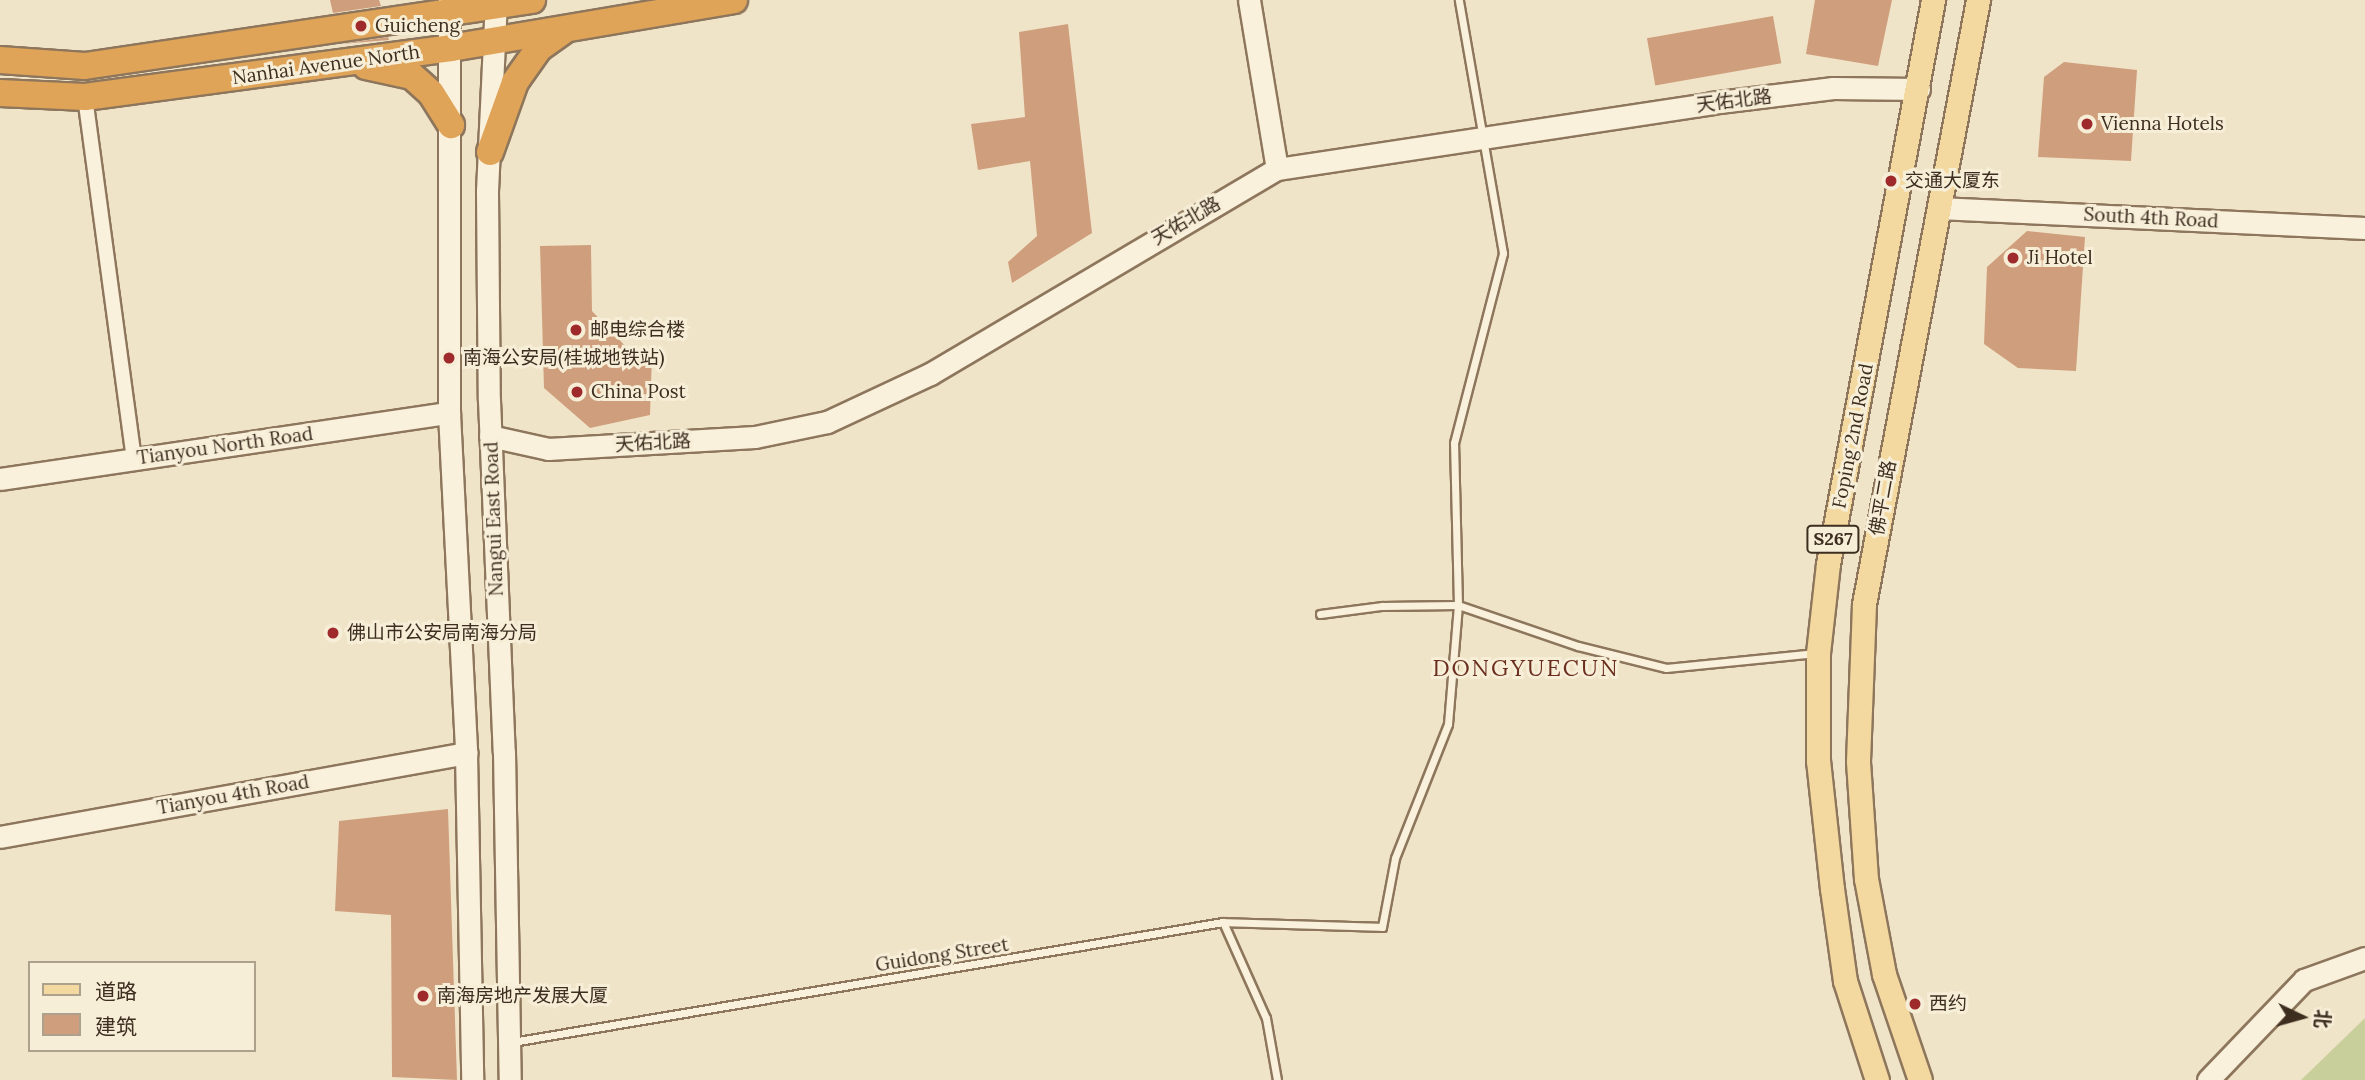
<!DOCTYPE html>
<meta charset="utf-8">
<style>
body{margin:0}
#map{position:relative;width:2365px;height:1080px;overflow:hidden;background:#f0e4c8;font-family:Lora,"Noto Sans SC",serif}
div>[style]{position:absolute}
.green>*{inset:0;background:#c9cf9b}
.building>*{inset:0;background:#cf9f7d;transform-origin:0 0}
.roads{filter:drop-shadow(2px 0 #8d765c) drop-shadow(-2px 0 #8d765c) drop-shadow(0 2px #8d765c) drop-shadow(0 -2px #8d765c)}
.lane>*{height:7px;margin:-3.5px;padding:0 3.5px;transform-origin:3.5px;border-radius:3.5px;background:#faf1dc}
.street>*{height:14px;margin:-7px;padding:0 7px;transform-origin:7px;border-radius:7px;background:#faf1dc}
.secondary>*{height:21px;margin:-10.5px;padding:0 10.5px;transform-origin:10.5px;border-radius:10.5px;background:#faf1dc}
.primary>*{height:23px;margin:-11.5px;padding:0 11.5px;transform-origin:11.5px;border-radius:11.5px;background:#f3d9a0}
.highway>*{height:26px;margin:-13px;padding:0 13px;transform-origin:13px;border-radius:13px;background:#e0a458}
.dots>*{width:19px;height:19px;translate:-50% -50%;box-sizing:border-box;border:4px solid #f7eed8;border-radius:50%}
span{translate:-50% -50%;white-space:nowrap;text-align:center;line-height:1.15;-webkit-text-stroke:6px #f7eed8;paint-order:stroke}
.shield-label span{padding:2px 5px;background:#f7eed8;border:2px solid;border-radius:5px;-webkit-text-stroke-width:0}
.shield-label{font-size:18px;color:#3d2e20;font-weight:700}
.poi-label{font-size:19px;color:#3d2e20}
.left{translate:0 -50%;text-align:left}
.street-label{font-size:19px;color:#3d2e20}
.quarter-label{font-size:23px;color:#6b2e1e;letter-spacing:2px}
.legend{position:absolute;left:28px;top:961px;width:228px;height:91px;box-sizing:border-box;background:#f7eed8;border:2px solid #ada18e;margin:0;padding:9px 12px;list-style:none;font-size:21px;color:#3d2e20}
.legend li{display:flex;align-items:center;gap:14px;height:35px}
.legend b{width:35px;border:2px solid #ada18e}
.north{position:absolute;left:2267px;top:982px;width:70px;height:70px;-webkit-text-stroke:5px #f7eed8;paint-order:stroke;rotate:95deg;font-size:19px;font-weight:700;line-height:28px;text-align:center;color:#3d2e20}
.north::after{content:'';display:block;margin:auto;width:24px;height:32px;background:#3d2e20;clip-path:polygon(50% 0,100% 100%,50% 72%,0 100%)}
</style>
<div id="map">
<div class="green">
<div style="clip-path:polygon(2365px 1018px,2365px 1080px,2301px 1080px)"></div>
</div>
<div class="building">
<div style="clip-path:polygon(330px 0,379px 0,381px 6px,333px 13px)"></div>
<div style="clip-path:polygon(1815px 0,1892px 0,1878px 66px,1806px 54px)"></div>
<div style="left:1773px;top:16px;width:48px;height:128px;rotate:80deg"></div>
<div style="clip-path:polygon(1068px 24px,1092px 233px,1012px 283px,1008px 262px,1037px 236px,1030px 161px,978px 170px,971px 124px,1025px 117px,1019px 32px)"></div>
<div style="clip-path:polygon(388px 37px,389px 40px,341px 44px)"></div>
<div style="clip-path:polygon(2064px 62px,2137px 70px,2131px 161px,2038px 157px,2044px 77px)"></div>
<div style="clip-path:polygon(2027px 231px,2085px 237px,2076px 371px,2018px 368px,1984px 344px,1987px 267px)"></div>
<div style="clip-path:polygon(591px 245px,592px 311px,629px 350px,652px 354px,650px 415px,590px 428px,544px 388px,540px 246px)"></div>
<div style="clip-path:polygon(448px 809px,457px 1080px,392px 1077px,391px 915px,335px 911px,339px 821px)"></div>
</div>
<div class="roads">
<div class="lane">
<div style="left:1320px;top:614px;width:63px;rotate:-7.4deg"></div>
<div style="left:1382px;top:606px;width:76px;rotate:-0.8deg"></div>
<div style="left:1458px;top:605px;width:127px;rotate:18.9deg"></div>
<div style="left:1578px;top:646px;width:91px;rotate:14deg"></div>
<div style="left:1666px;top:668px;width:151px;rotate:-5.7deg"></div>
<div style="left:1223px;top:922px;width:105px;rotate:65.9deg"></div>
<div style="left:1266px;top:1018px;width:63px;rotate:79.9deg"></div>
<div style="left:512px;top:1042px;width:721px;rotate:-9.58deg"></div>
<div style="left:1223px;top:922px;width:159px;rotate:1.8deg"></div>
<div style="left:1382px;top:927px;width:70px;rotate:-79.3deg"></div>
<div style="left:1395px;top:858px;width:144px;rotate:-68.4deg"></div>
<div style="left:1448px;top:724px;width:119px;rotate:-85.2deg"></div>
<div style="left:1458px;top:605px;width:162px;rotate:-91.4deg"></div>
<div style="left:1454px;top:443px;width:196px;rotate:-75.5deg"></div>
<div style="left:1503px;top:253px;width:257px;rotate:-99.9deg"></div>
</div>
<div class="street">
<div style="left:85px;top:97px;width:365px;rotate:82.3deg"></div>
</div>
<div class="secondary">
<div style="left:449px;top:0;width:413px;rotate:90deg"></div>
<div style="left:449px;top:413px;width:340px;rotate:87.1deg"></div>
<div style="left:466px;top:753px;width:327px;rotate:88.9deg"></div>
<div style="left:496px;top:0;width:191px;rotate:92.7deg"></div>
<div style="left:487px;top:191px;width:209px;rotate:89.5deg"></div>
<div style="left:489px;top:400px;width:352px;rotate:87.6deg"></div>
<div style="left:504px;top:752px;width:328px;rotate:89deg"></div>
<div style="left:1249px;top:0;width:171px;rotate:80.6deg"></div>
<div style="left:1938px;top:208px;width:427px;rotate:2.7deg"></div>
<div style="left:490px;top:436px;width:59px;rotate:12.6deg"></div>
<div style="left:548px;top:449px;width:207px;rotate:-3.3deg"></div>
<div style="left:755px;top:437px;width:74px;rotate:-11.8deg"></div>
<div style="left:827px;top:422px;width:114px;rotate:-25deg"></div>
<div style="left:930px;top:374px;width:403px;rotate:-30.6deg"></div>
<div style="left:1277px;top:169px;width:439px;rotate:-8.6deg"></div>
<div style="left:1711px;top:103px;width:123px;rotate:-7deg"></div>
<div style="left:1833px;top:88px;width:86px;rotate:0.7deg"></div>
<div style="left:0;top:479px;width:454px;rotate:-8.4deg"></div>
<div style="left:0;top:837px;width:474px;rotate:-10.2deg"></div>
<div style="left:2208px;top:1080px;width:139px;rotate:-46.2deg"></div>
<div style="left:2304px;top:980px;width:65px;rotate:-19.8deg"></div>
</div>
<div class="primary">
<div style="left:1877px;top:1080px;width:104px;rotate:-107.9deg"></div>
<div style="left:1845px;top:981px;width:93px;rotate:-98deg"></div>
<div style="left:1832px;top:889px;width:129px;rotate:-96.2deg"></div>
<div style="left:1818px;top:761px;width:108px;rotate:-90deg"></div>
<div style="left:1818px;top:653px;width:90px;rotate:-83.6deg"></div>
<div style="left:1828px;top:564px;width:574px;rotate:-79.45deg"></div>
<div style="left:1920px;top:1080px;width:112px;rotate:-108.8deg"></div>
<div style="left:1884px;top:974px;width:97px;rotate:-100.7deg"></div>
<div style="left:1866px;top:879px;width:118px;rotate:-93.9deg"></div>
<div style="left:1858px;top:761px;width:157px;rotate:-87.8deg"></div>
<div style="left:1864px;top:604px;width:615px;rotate:-79.31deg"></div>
</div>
<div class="highway">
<div style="left:0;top:60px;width:85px;rotate:4deg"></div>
<div style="left:85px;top:66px;width:452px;rotate:-8.4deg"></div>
<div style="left:366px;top:66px;width:47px;rotate:12.3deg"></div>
<div style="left:412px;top:76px;width:25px;rotate:42deg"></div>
<div style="left:431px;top:93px;width:38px;rotate:58deg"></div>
<div style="left:0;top:93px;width:85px;rotate:2.7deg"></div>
<div style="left:85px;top:97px;width:369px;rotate:-7.6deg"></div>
<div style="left:451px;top:48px;width:287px;rotate:-9.6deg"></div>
<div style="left:490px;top:152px;width:74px;rotate:-70.3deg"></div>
<div style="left:515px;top:82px;width:42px;rotate:-54.8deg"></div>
<div style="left:539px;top:48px;width:28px;rotate:-35deg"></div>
</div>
</div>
<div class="dots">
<div style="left:361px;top:26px;background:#9e2a2b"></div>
<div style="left:2087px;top:124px;background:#9e2a2b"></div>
<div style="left:1891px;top:181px;background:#9e2a2b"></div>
<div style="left:2013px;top:258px;background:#9e2a2b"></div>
<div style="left:576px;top:330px;background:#9e2a2b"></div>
<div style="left:449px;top:358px;background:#9e2a2b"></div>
<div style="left:577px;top:392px;background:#9e2a2b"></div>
<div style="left:333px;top:633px;background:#9e2a2b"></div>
<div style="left:423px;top:996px;background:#9e2a2b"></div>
<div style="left:1915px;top:1004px;background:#9e2a2b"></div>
</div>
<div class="shield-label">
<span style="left:1833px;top:539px">S267</span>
</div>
<div class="poi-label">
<span class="left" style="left:375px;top:26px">Guicheng</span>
<span class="left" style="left:2101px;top:124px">Vienna Hotels</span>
<span class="left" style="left:1905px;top:181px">交通大厦东</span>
<span class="left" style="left:2027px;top:258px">Ji Hotel</span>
<span class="left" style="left:590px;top:330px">邮电综合楼</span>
<span class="left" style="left:463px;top:358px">南海公安局(桂城地铁站)</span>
<span class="left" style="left:591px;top:392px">China Post</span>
<span class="left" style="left:347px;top:633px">佛山市公安局南海分局</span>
<span class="left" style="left:437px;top:996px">南海房地产发展大厦</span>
<span class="left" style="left:1929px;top:1004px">西约</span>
</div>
<div class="street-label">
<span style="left:326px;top:65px;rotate:-8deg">Nanhai Avenue North</span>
<span style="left:1734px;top:101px;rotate:-7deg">天佑北路</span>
<span style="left:2151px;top:218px;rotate:3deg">South 4th Road</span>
<span style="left:1186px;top:221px;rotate:-30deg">天佑北路</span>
<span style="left:1853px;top:436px;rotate:-79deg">Foping 2nd Road</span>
<span style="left:653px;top:443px;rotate:-3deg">天佑北路</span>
<span style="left:225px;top:446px;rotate:-8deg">Tianyou North Road</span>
<span style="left:1883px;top:498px;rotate:-80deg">佛平二路</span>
<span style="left:494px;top:519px;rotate:-92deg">Nangui East Road</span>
<span style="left:233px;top:795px;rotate:-10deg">Tianyou 4th Road</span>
<span style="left:942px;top:955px;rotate:-9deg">Guidong Street</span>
</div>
<div class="quarter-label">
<span style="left:1526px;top:668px">DONGYUECUN</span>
</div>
<ul class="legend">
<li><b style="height:9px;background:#f3d9a0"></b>道路</li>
<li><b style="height:19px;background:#cf9f7d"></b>建筑</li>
</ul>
<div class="north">北</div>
</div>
